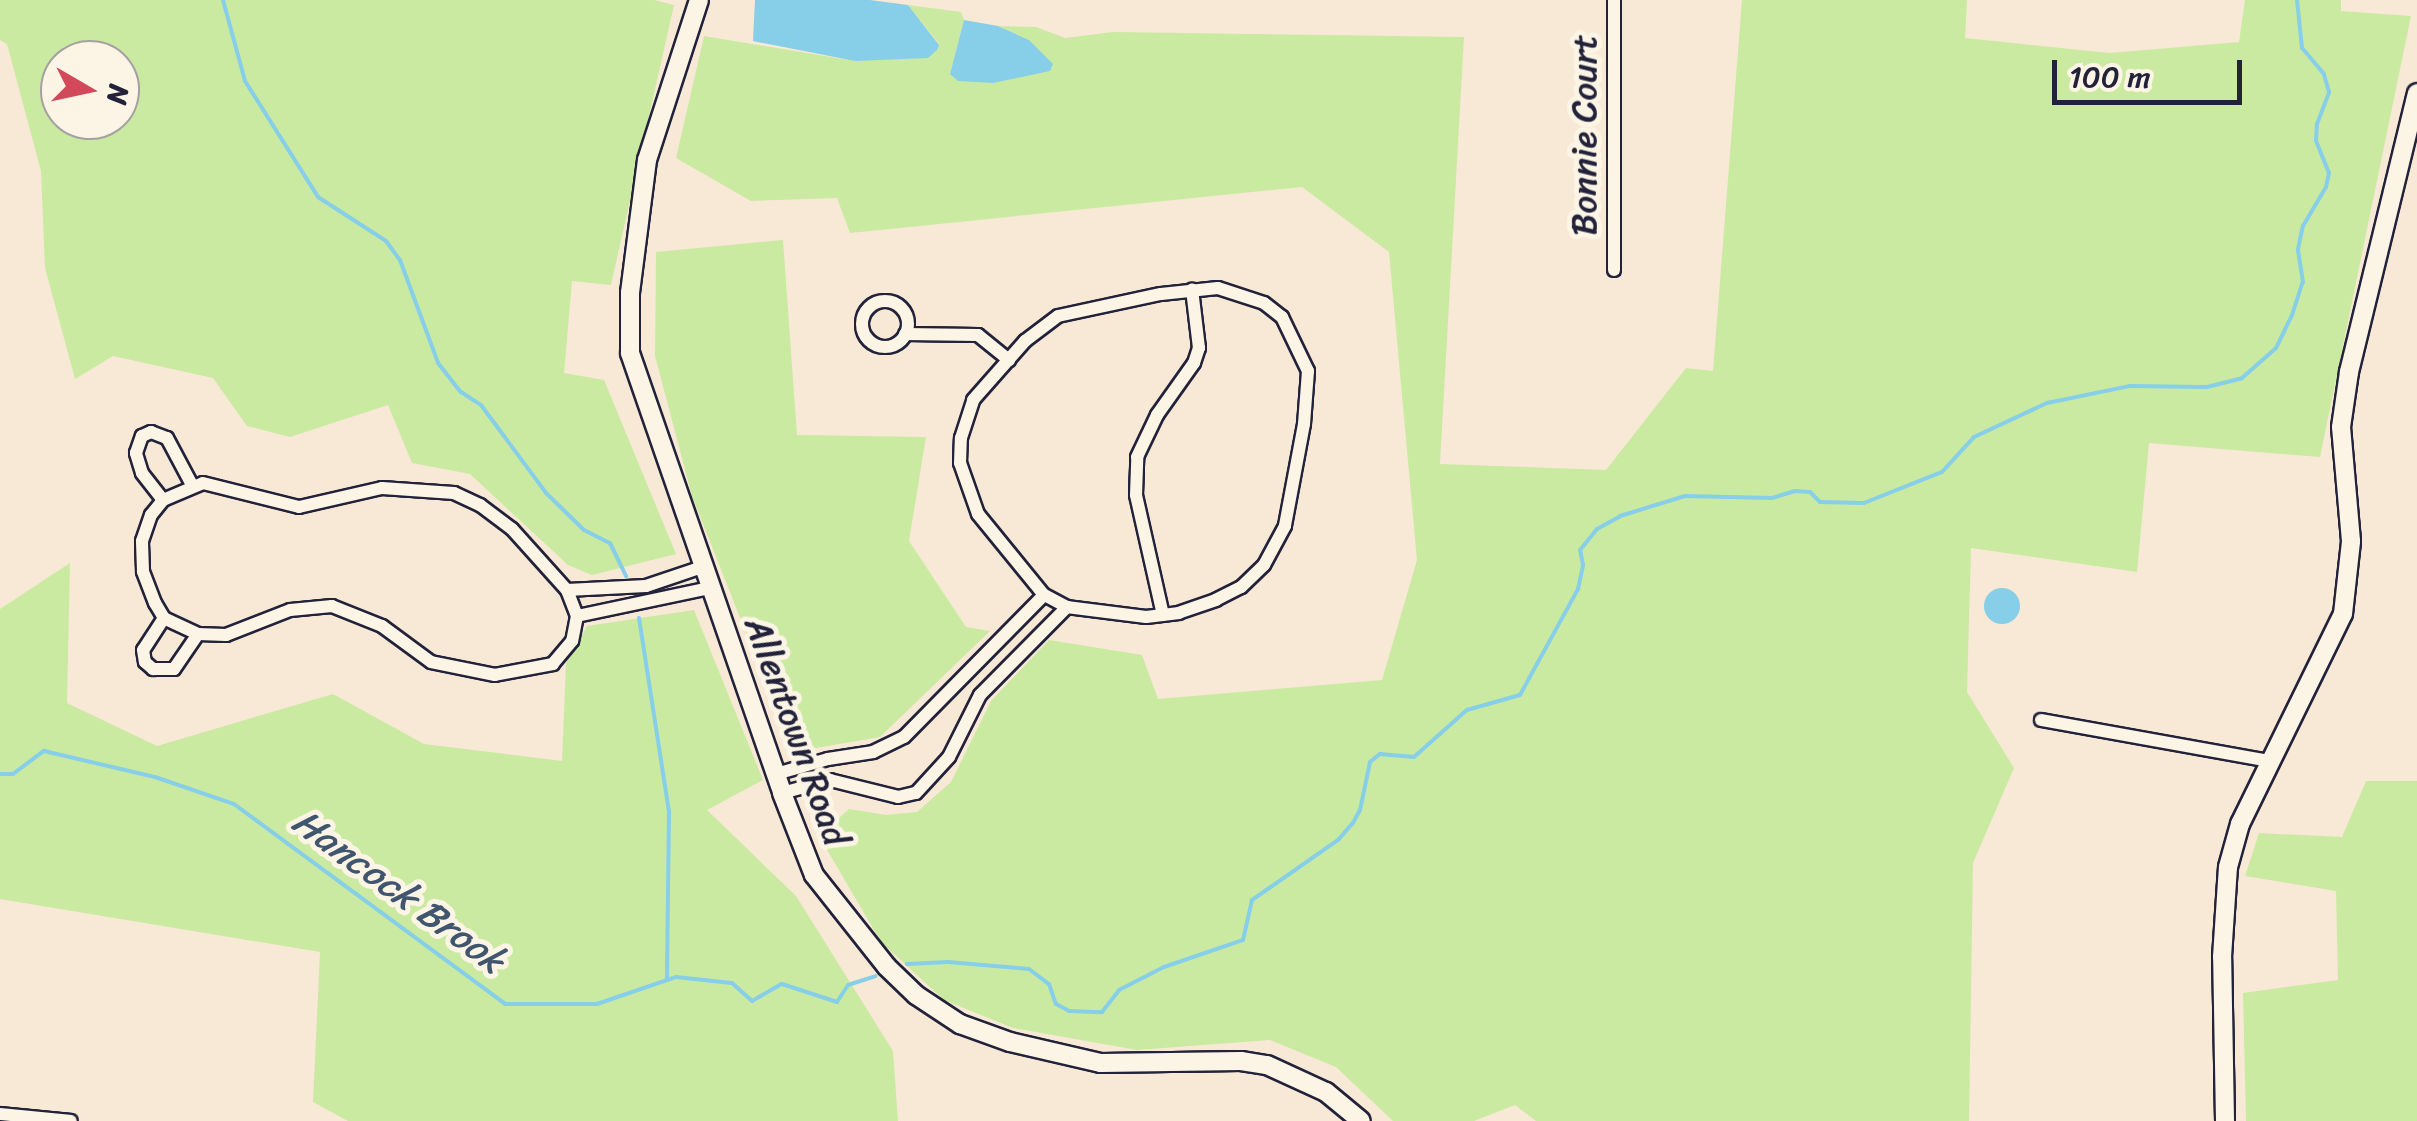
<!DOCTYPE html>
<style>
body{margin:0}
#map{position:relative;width:2417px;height:1121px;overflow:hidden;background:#f8e9d6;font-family:Sriracha,sans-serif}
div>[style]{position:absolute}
.green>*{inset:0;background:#caeaa2}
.water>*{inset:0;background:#87cee8}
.round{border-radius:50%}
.stream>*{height:4px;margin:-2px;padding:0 2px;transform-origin:2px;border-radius:2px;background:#87cee8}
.roads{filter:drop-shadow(2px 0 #22223b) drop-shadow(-2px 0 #22223b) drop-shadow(0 2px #22223b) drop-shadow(0 -2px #22223b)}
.minor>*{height:12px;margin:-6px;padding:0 6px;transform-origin:6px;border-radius:6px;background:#fcf5e5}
.minor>.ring{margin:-6px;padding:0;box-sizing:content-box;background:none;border:12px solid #fcf5e5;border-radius:50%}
.tertiary>*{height:18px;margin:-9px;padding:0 9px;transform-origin:9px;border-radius:9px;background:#fcf5e5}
.secondary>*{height:18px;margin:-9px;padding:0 9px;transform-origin:9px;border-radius:9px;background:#fcf5e5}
span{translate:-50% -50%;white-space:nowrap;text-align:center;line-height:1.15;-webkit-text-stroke:10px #fcf5e5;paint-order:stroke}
.street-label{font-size:35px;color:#22223b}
.water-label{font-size:38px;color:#40566f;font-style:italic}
.north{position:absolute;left:40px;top:40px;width:100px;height:100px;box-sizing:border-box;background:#fcf5e5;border:2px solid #a5a1a1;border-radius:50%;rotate:99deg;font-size:28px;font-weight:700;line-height:40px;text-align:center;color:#22223b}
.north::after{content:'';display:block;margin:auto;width:35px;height:45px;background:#d1495b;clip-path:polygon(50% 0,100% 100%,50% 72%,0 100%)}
.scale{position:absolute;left:2052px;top:60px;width:190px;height:45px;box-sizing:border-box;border:5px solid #22223b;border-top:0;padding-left:12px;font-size:30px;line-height:35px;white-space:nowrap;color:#22223b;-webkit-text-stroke:8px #fcf5e5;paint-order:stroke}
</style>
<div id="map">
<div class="green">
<div style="clip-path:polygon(evenodd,0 0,654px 0,674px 5px,611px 285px,572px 281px,564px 373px,604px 380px,676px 554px,592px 575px,568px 565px,470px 474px,412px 463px,388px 405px,290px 437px,247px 426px,213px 378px,113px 356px,75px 379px,45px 268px,41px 171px,7px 44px,0 40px,0 0,60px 60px,120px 60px,120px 120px,60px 120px,60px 60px)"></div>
<div style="clip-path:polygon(1742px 0,1967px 0,1965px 38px,2110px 53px,2239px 42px,2245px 0,2341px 0,2341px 11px,2411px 16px,2320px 457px,2149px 443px,2137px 572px,1971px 548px,1967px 692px,2014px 768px,1973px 863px,1969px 1121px,1536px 1121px,1515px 1105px,1474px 1121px,1393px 1121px,1336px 1067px,1270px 1040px,1137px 1050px,1013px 1028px,944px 1000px,881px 942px,826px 848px,830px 826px,849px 809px,886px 815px,917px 812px,951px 782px,991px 701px,1049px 640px,1142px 655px,1158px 699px,1382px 680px,1417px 560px,1389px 252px,1302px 187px,850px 233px,837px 198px,751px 201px,676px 158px,704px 36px,855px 61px,939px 44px,908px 5px,961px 12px,964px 20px,950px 74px,1029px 40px,998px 26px,1036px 27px,1065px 38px,1113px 32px,1464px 37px,1440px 464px,1606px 470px,1686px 368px,1713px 371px)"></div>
<div style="clip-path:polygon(783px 240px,797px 435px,926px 437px,909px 541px,966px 627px,990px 631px,880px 737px,793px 752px,692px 496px,655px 356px,656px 252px)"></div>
<div style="clip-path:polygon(70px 563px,67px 703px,157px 746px,333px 694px,424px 744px,562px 761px,566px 663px,587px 626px,694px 610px,763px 780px,707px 810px,796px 896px,893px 1051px,898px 1121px,348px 1121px,313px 1102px,320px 952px,0 899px,0 609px)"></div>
<div style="clip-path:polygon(2366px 781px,2417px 781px,2417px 1121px,2246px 1121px,2243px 993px,2338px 980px,2336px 891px,2245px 876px,2259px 833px,2342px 837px)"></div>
</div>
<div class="water">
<div style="clip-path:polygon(755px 0,870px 0,908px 5px,939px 45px,937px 50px,928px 58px,855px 61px,753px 41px)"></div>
<div style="clip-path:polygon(964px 20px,998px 26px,1029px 40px,1053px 64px,1050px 71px,993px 83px,958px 81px,950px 74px)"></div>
<div class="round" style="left:1984px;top:588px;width:36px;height:36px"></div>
</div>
<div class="stream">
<div style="left:223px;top:0;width:84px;rotate:74.8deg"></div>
<div style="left:245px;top:81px;width:137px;rotate:57.8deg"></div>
<div style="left:318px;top:197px;width:81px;rotate:32.9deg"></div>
<div style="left:386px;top:241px;width:24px;rotate:54deg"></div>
<div style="left:400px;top:260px;width:110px;rotate:69.7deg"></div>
<div style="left:438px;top:363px;width:37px;rotate:52deg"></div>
<div style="left:461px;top:392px;width:24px;rotate:33deg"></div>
<div style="left:481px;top:405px;width:109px;rotate:53.5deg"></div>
<div style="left:546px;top:493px;width:53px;rotate:44.2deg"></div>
<div style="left:584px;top:530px;width:29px;rotate:27deg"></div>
<div style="left:610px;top:543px;width:37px;rotate:64deg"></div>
<div style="left:639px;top:618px;width:195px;rotate:81.2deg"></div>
<div style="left:669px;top:811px;width:169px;rotate:90.7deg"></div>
<div style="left:0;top:774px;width:13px"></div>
<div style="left:13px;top:774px;width:39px;rotate:-37deg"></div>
<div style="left:44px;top:751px;width:114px;rotate:13.2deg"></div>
<div style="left:155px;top:777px;width:83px;rotate:18.9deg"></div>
<div style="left:234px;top:804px;width:337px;rotate:36.4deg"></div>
<div style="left:505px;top:1004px;width:92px"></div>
<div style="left:597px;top:1004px;width:83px;rotate:-18.9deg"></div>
<div style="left:676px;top:977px;width:56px;rotate:6.1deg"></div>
<div style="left:732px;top:983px;width:27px;rotate:42deg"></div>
<div style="left:752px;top:1001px;width:34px;rotate:-30deg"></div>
<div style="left:782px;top:984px;width:58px;rotate:18.1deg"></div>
<div style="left:837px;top:1002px;width:20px;rotate:-57deg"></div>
<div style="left:848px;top:985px;width:29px;rotate:-18deg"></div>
<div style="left:907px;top:964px;width:41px;rotate:-2.8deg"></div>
<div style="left:948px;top:962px;width:81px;rotate:4.9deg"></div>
<div style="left:1029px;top:969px;width:25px;rotate:37deg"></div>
<div style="left:1049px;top:984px;width:21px;rotate:71deg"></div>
<div style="left:1056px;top:1004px;width:15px;rotate:28deg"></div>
<div style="left:1069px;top:1011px;width:33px;rotate:2deg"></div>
<div style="left:1102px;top:1012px;width:28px;rotate:-52deg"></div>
<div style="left:1119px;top:990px;width:51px;rotate:-27.1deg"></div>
<div style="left:1164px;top:967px;width:83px;rotate:-18.9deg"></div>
<div style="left:1243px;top:940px;width:41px;rotate:-77.3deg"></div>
<div style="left:1252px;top:900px;width:105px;rotate:-34.9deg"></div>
<div style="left:1338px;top:840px;width:23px;rotate:-49deg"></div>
<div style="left:1353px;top:823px;width:15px;rotate:-62deg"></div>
<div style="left:1360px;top:810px;width:49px;rotate:-78.2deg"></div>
<div style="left:1370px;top:762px;width:13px;rotate:-39deg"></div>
<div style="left:1380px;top:754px;width:34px;rotate:5deg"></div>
<div style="left:1414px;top:757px;width:71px;rotate:-41.6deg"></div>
<div style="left:1467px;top:710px;width:55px;rotate:-15.8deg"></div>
<div style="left:1520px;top:695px;width:121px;rotate:-61.3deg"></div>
<div style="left:1578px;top:589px;width:25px;rotate:-78deg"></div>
<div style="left:1583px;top:565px;width:15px;rotate:-101deg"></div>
<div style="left:1580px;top:550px;width:27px;rotate:-51deg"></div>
<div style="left:1597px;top:529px;width:26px;rotate:-29deg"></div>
<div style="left:1620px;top:516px;width:68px;rotate:-17.1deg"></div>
<div style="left:1685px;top:496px;width:87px;rotate:1.3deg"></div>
<div style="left:1772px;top:498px;width:24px;rotate:-17deg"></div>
<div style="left:1795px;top:491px;width:15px;rotate:4deg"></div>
<div style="left:1810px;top:492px;width:14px;rotate:45deg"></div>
<div style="left:1820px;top:502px;width:44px;rotate:1.3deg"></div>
<div style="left:1864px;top:503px;width:84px;rotate:-21.7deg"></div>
<div style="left:1942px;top:472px;width:47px;rotate:-47.6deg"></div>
<div style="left:1974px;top:437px;width:81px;rotate:-25deg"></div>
<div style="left:2047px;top:403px;width:85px;rotate:-11.6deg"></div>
<div style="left:2130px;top:386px;width:77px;rotate:0.7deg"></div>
<div style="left:2207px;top:387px;width:36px;rotate:-14deg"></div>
<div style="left:2242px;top:378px;width:45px;rotate:-41.4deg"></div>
<div style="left:2276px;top:348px;width:37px;rotate:-64deg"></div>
<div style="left:2292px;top:315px;width:35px;rotate:-72deg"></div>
<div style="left:2303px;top:282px;width:33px;rotate:-99deg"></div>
<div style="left:2298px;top:249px;width:24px;rotate:-78deg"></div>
<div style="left:2303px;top:226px;width:45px;rotate:-59.5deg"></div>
<div style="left:2326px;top:187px;width:14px;rotate:-78deg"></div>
<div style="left:2329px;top:173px;width:35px;rotate:-112deg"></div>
<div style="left:2316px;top:141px;width:17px;rotate:-87deg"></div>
<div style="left:2317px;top:124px;width:34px;rotate:-69deg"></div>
<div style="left:2329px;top:92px;width:19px;rotate:-106deg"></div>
<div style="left:2324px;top:74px;width:34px;rotate:-130deg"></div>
<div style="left:2302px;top:48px;width:48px;rotate:-95.9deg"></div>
</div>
<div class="roads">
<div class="minor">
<div style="left:1614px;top:270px;width:270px;rotate:-90deg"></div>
<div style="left:1218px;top:288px;width:48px;rotate:18.1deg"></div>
<div style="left:1264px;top:303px;width:23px;rotate:38deg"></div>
<div style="left:1282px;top:317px;width:60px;rotate:64.3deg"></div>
<div style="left:1308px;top:371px;width:53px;rotate:94.3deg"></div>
<div style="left:1304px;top:424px;width:104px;rotate:100.6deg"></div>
<div style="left:1285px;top:526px;width:44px;rotate:118.3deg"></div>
<div style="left:1264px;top:565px;width:32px;rotate:136deg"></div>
<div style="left:1241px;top:587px;width:28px;rotate:153deg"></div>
<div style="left:1216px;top:600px;width:39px;rotate:161deg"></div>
<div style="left:1179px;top:613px;width:33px;rotate:173deg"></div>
<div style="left:1146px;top:617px;width:80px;rotate:-172.8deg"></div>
<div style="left:1067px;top:607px;width:26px;rotate:-152deg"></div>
<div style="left:1044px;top:595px;width:104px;rotate:-129.2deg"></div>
<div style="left:978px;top:514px;width:54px;rotate:-109.4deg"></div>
<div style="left:960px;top:463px;width:25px;rotate:-88deg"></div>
<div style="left:961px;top:438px;width:40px;rotate:-72deg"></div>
<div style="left:973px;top:400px;width:79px;rotate:-48.6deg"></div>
<div style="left:1025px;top:341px;width:41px;rotate:-37.1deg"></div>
<div style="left:1058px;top:316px;width:105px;rotate:-12.1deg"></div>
<div style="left:1161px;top:294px;width:57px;rotate:-6deg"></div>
<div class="ring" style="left:862px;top:301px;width:34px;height:34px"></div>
<div style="left:905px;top:334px;width:73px;rotate:0.8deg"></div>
<div style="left:978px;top:335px;width:40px;rotate:39deg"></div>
<div style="left:203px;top:483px;width:99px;rotate:14deg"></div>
<div style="left:299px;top:507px;width:85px;rotate:-12.9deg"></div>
<div style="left:382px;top:488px;width:72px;rotate:4deg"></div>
<div style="left:454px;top:493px;width:29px;rotate:25deg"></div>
<div style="left:480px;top:505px;width:40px;rotate:37deg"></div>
<div style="left:512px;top:529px;width:82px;rotate:48deg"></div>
<div style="left:567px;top:590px;width:28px;rotate:69deg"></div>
<div style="left:577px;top:616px;width:25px;rotate:101deg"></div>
<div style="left:572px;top:641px;width:30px;rotate:130deg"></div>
<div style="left:553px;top:664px;width:59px;rotate:169.3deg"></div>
<div style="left:495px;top:675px;width:65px;rotate:-168.5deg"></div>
<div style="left:431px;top:662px;width:61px;rotate:-143.7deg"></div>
<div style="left:382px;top:626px;width:54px;rotate:-158.2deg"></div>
<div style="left:332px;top:606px;width:42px;rotate:174.6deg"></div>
<div style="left:290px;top:610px;width:69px;rotate:158.7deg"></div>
<div style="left:226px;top:635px;width:28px;rotate:-178deg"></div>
<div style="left:198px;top:634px;width:38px;rotate:-155deg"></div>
<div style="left:164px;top:618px;width:17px;rotate:-121deg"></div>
<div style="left:155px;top:603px;width:34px;rotate:-111deg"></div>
<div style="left:143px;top:571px;width:30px;rotate:-92deg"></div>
<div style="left:142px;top:541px;width:28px;rotate:-71deg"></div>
<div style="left:151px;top:515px;width:19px;rotate:-51deg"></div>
<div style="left:163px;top:500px;width:43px;rotate:-23deg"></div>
<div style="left:163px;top:500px;width:34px;rotate:-128deg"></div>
<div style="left:142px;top:473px;width:21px;rotate:-107deg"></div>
<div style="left:136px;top:453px;width:18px;rotate:-71deg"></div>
<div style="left:142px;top:436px;width:10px;rotate:-24deg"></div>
<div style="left:151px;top:432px;width:17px;rotate:21deg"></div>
<div style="left:167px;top:438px;width:53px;rotate:62deg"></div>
<div style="left:567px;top:590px;width:79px;rotate:-2.9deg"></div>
<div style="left:646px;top:586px;width:59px;rotate:-18.7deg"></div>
<div style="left:1163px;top:615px;width:123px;rotate:-102.7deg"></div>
<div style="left:1136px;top:495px;width:38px;rotate:-88deg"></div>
<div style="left:1137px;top:457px;width:47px;rotate:-64.5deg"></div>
<div style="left:1157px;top:415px;width:64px;rotate:-54.6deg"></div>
<div style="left:1194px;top:363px;width:16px;rotate:-72deg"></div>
<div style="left:1199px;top:348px;width:59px;rotate:-96.8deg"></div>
<div style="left:577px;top:616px;width:136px;rotate:-11.9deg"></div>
<div style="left:164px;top:618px;width:38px;rotate:123deg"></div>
<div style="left:143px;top:650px;width:12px;rotate:81deg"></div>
<div style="left:145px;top:662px;width:11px;rotate:41deg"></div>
<div style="left:153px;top:669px;width:21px"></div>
<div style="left:174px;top:669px;width:42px;rotate:-55.6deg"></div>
<div style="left:2041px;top:720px;width:231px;rotate:10.2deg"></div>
<div style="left:776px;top:774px;width:54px;rotate:-16.1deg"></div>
<div style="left:828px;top:759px;width:46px;rotate:-8.8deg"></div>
<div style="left:873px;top:752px;width:34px;rotate:-26deg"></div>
<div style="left:904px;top:737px;width:199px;rotate:-45.4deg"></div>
<div style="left:782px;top:793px;width:50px;rotate:-15.2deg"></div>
<div style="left:830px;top:780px;width:70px;rotate:14deg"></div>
<div style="left:898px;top:797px;width:18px;rotate:-13deg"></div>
<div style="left:916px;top:793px;width:49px;rotate:-47.5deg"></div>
<div style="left:949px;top:757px;width:69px;rotate:-63.4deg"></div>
<div style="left:980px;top:695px;width:124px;rotate:-45.3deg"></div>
<div style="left:0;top:1114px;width:71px;rotate:5.6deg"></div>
</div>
<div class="tertiary">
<div style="left:699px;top:0;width:168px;rotate:108deg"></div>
<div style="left:647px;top:160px;width:134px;rotate:97.3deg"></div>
<div style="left:630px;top:293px;width:60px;rotate:90deg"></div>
<div style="left:630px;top:353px;width:466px;rotate:70.9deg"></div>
<div style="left:782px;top:793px;width:88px;rotate:68.7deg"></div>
<div style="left:814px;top:875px;width:117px;rotate:51.6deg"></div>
<div style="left:887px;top:967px;width:40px;rotate:44deg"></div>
<div style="left:916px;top:995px;width:53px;rotate:33.4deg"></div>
<div style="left:960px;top:1024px;width:53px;rotate:19.8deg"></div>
<div style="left:1010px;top:1042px;width:93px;rotate:13deg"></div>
<div style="left:1101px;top:1063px;width:140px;rotate:-0.8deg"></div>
<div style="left:1241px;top:1061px;width:26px;rotate:9deg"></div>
<div style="left:1267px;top:1065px;width:65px;rotate:24.6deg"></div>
<div style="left:1326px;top:1092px;width:45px;rotate:39.6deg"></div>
</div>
<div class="secondary">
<div style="left:2225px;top:1121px;width:164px;rotate:-91deg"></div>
<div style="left:2222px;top:957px;width:90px;rotate:-86.2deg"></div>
<div style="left:2228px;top:867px;width:45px;rotate:-74.4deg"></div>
<div style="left:2240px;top:824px;width:234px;rotate:-63.9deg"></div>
<div style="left:2343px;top:614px;width:73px;rotate:-83.7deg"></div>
<div style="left:2351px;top:541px;width:114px;rotate:-95deg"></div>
<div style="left:2341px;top:427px;width:56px;rotate:-81.7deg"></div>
<div style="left:2349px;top:372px;width:287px;rotate:-76.3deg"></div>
</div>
</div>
<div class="street-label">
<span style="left:1584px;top:135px;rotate:-90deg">Bonnie Court</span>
<span style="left:797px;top:731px;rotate:70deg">Allentown Road</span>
</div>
<div class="water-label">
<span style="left:399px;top:891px;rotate:36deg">Hancock Brook</span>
</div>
<div class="north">N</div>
<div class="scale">100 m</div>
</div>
